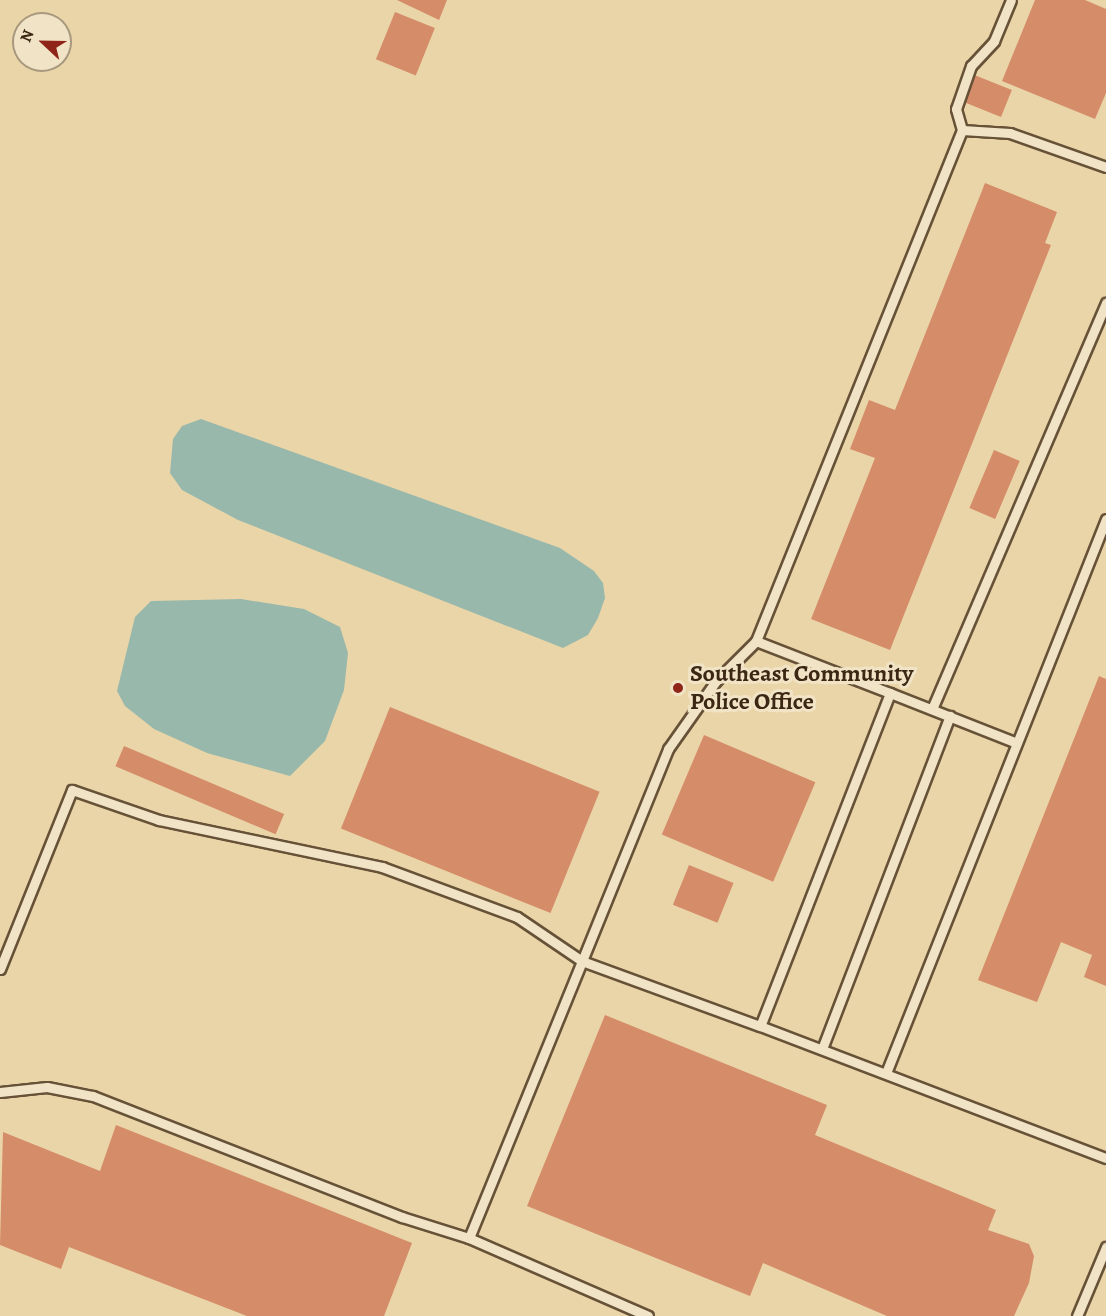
<!DOCTYPE html>
<style>
body{margin:0}
#map{position:relative;width:1106px;height:1316px;overflow:hidden;background:#ead5a8;font-family:Alegreya,serif}
div>[style]{position:absolute}
.water>*{inset:0;background:#98b8ac}
.building>*{inset:0;background:#d58c69;transform-origin:0 0}
.roads{filter:drop-shadow(2px 0 #675238) drop-shadow(-2px 0 #675238) drop-shadow(0 2px #675238) drop-shadow(0 -2px #675238)}
.service>*{height:9px;margin:-4.5px;padding:0 4.5px;transform-origin:4.5px;border-radius:4.5px;background:#f1e4c6}
.dots>*{width:16px;height:16px;translate:-50% -50%;box-sizing:border-box;border:3px solid #f1e4c6;border-radius:50%}
span{translate:-50% -50%;white-space:nowrap;text-align:center;line-height:1.15;-webkit-text-stroke:6px #f1e4c6;paint-order:stroke}
.poi-label{font-size:24px;color:#3b2713;font-weight:700}
.left{translate:0 -50%;text-align:left}
.north{position:absolute;left:12px;top:12px;width:60px;height:60px;box-sizing:border-box;background:#f1e4c6;border:2px solid #a8987e;border-radius:50%;rotate:292deg;font-size:16px;font-weight:700;line-height:24px;text-align:center;color:#3b2713}
.north::after{content:'';display:block;margin:auto;width:21px;height:27px;background:#8f2418;clip-path:polygon(50% 0,100% 100%,50% 72%,0 100%)}
</style>
<div id="map">
<div class="water">
<div style="clip-path:polygon(201px 419px,560px 548px,594px 571px,603px 583px,605px 598px,598px 618px,588px 635px,563px 648px,238px 520px,182px 490px,170px 473px,173px 439px,182px 426px)"></div>
<div style="clip-path:polygon(241px 599px,304px 609px,340px 627px,348px 653px,344px 690px,325px 741px,290px 776px,207px 753px,154px 729px,125px 706px,117px 691px,135px 617px,151px 601px)"></div>
</div>
<div class="building">
<div style="clip-path:polygon(397px 0,447px 0,439px 20px)"></div>
<div style="clip-path:polygon(1035px 0,1085px 0,1106px 9px,1106px 93px,1095px 119px,1002px 81px)"></div>
<div style="left:395px;top:12px;width:43px;height:51px;rotate:22deg"></div>
<div style="left:972px;top:74px;width:43px;height:29px;rotate:22deg"></div>
<div style="clip-path:polygon(985px 183px,1057px 212px,1045px 243px,1051px 245px,890px 650px,811px 619px,875px 458px,850px 449px,869px 400px,895px 410px)"></div>
<div style="left:994px;top:450px;width:28px;height:63px;rotate:23deg"></div>
<div style="clip-path:polygon(1099px 676px,1106px 679px,1106px 986px,1084px 977px,1092px 955px,1061px 942px,1037px 1002px,978px 980px)"></div>
<div style="left:390px;top:707px;width:226px;height:131px;rotate:22deg"></div>
<div style="left:704px;top:735px;width:121px;height:108px;rotate:23deg"></div>
<div style="left:124px;top:746px;width:174px;height:22px;rotate:23deg"></div>
<div style="left:689px;top:865px;width:48px;height:43px;rotate:22deg"></div>
<div style="clip-path:polygon(605px 1015px,827px 1105px,815px 1135px,996px 1210px,988px 1230px,1029px 1244px,1034px 1256px,1029px 1283px,1014px 1316px,887px 1316px,763px 1263px,750px 1296px,527px 1206px)"></div>
<div style="clip-path:polygon(116px 1125px,412px 1243px,384px 1316px,247px 1316px,69px 1247px,61px 1269px,0 1245px,3px 1132px,100px 1171px)"></div>
</div>
<div class="roads">
<div class="service">
<div style="left:962px;top:130px;width:22px;rotate:-106deg"></div>
<div style="left:956px;top:109px;width:46px;rotate:-70.8deg"></div>
<div style="left:971px;top:66px;width:34px;rotate:-47deg"></div>
<div style="left:994px;top:41px;width:44px;rotate:-67.5deg"></div>
<div style="left:1106px;top:167px;width:102px;rotate:-160.5deg"></div>
<div style="left:1010px;top:133px;width:48px;rotate:-176.4deg"></div>
<div style="left:962px;top:130px;width:551px;rotate:111.96deg"></div>
<div style="left:756px;top:641px;width:144px;rotate:21.2deg"></div>
<div style="left:890px;top:693px;width:357px;rotate:111.3deg"></div>
<div style="left:760px;top:1026px;width:370px;rotate:20.9deg"></div>
<div style="left:890px;top:693px;width:136px;rotate:21.5deg"></div>
<div style="left:932px;top:709px;width:442px;rotate:-66.8deg"></div>
<div style="left:0;top:969px;width:193px;rotate:-68.1deg"></div>
<div style="left:72px;top:790px;width:92px;rotate:19deg"></div>
<div style="left:159px;top:820px;width:228px;rotate:11.9deg"></div>
<div style="left:382px;top:867px;width:144px;rotate:20.3deg"></div>
<div style="left:517px;top:917px;width:78px;rotate:34.1deg"></div>
<div style="left:582px;top:961px;width:229px;rotate:-67.9deg"></div>
<div style="left:668px;top:749px;width:83px;rotate:-54.8deg"></div>
<div style="left:716px;top:681px;width:57px;rotate:-45deg"></div>
<div style="left:822px;top:1049px;width:357px;rotate:-69deg"></div>
<div style="left:886px;top:1073px;width:596px;rotate:-68.34deg"></div>
<div style="left:0;top:1092px;width:47px;rotate:-6.1deg"></div>
<div style="left:47px;top:1087px;width:47px;rotate:11.1deg"></div>
<div style="left:93px;top:1096px;width:332px;rotate:21.4deg"></div>
<div style="left:402px;top:1217px;width:70px;rotate:17.4deg"></div>
<div style="left:648px;top:1316px;width:195px;rotate:-156.5deg"></div>
<div style="left:469px;top:1238px;width:299px;rotate:-67.8deg"></div>
<div style="left:582px;top:961px;width:189px;rotate:20.1deg"></div>
<div style="left:1077px;top:1316px;width:75px;rotate:-67.2deg"></div>
</div>
</div>
<div class="dots">
<div style="left:678px;top:688px;background:#8f2418"></div>
</div>
<div class="poi-label">
<span class="left" style="left:690px;top:688px">Southeast Community<br>Police Office</span>
</div>
<div class="north">N</div>
</div>
